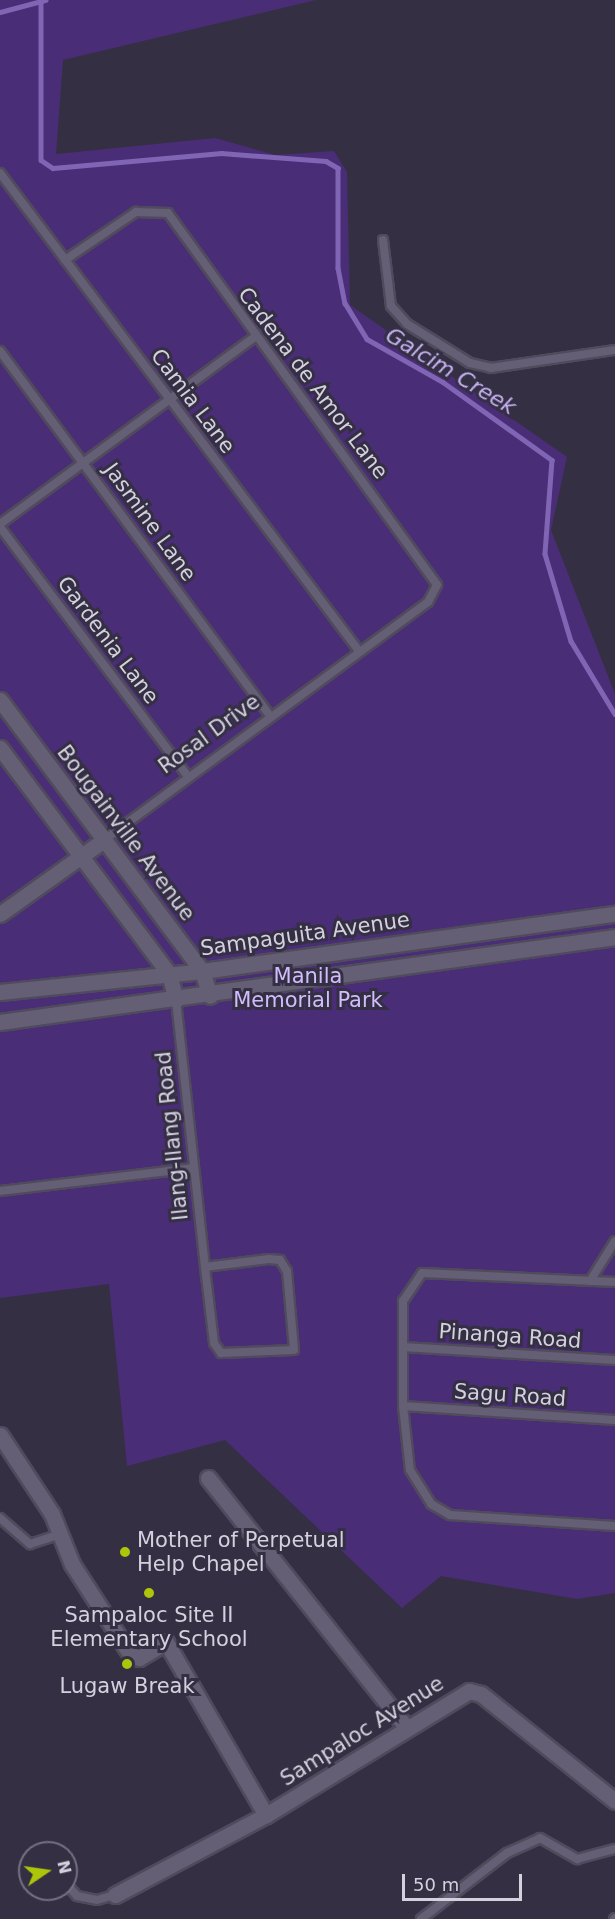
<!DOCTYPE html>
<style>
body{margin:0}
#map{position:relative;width:615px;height:1919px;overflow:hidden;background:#352f43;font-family:"DejaVu Sans",sans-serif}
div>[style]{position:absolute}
.green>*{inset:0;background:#492d76}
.stream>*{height:4.5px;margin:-2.25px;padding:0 2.25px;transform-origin:2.25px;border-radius:2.25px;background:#8065b5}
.roads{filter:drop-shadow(2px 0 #504b5c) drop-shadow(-2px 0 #504b5c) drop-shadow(0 2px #504b5c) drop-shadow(0 -2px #504b5c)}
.lane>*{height:8px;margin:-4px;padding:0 4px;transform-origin:4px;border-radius:4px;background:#655f75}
.street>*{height:15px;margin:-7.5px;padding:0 7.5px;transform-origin:7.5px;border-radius:7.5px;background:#655f75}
.dots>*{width:16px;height:16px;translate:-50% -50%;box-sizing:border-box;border:3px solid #352f43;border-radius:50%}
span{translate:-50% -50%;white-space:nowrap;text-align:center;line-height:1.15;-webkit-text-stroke:6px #352f43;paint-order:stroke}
.street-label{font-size:21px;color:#d4d1de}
.park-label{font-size:21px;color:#d0bdfd}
.poi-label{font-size:21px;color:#d4d1de}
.left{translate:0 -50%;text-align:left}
.water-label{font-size:22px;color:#c5b2f2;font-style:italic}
.north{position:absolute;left:18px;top:1841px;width:60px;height:60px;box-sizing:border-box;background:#352f43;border:2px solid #757081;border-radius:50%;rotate:77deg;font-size:16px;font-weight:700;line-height:24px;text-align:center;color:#d4d1de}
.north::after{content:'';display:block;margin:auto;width:21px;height:27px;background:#aec60a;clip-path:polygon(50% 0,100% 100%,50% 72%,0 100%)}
.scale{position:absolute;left:402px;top:1874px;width:120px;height:27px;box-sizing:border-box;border:3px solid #d4d1de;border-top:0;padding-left:8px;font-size:18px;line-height:21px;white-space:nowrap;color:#d4d1de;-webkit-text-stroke:4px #352f43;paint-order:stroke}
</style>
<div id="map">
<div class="green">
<div style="clip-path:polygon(0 0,316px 0,63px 60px,56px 154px,215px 138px,275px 155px,334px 151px,347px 172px,350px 305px,567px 457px,551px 530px,615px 694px,615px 1593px,577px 1599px,441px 1576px,402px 1608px,225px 1440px,127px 1466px,109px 1284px,0 1298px)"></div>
</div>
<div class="stream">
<div style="left:41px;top:2px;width:158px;rotate:90deg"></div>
<div style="left:41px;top:160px;width:14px;rotate:34deg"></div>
<div style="left:53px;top:168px;width:169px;rotate:-5.1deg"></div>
<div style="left:221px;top:153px;width:105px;rotate:4.4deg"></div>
<div style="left:326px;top:161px;width:14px;rotate:30deg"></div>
<div style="left:338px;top:168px;width:100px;rotate:90deg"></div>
<div style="left:338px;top:268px;width:36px;rotate:79deg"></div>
<div style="left:345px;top:303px;width:42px;rotate:58.6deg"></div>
<div style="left:367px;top:339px;width:87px;rotate:29.5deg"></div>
<div style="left:443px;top:382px;width:134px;rotate:35.6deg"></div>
<div style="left:552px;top:460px;width:94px;rotate:94.3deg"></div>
<div style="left:545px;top:554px;width:91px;rotate:73.4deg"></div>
<div style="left:571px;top:641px;width:85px;rotate:58.9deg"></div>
<div style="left:0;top:12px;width:47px;rotate:-14.9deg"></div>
</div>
<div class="roads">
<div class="lane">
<div style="left:0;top:173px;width:598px;rotate:53.09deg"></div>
<div style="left:383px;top:240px;width:66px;rotate:83.1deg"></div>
<div style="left:391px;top:306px;width:24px;rotate:48deg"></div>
<div style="left:407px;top:324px;width:74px;rotate:31.8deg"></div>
<div style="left:470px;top:363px;width:22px;rotate:13deg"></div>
<div style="left:491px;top:368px;width:125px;rotate:-8.3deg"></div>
<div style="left:65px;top:260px;width:86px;rotate:-34.1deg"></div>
<div style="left:136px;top:212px;width:32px;rotate:2deg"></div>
<div style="left:168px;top:213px;width:459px;rotate:54.1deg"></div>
<div style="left:437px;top:585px;width:19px;rotate:118deg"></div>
<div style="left:428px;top:602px;width:401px;rotate:143.7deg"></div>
<div style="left:0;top:351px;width:454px;rotate:53.5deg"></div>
<div style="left:0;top:524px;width:316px;rotate:-36.3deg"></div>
<div style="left:0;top:527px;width:311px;rotate:53deg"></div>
<div style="left:176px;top:1000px;width:269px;rotate:83.8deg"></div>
<div style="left:0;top:1191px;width:195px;rotate:-6.8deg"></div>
<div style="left:269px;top:1259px;width:11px;rotate:5deg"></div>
<div style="left:280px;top:1260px;width:13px;rotate:58deg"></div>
<div style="left:287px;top:1271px;width:79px;rotate:84.9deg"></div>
<div style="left:294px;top:1350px;width:73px;rotate:177.6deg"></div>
<div style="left:221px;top:1353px;width:12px;rotate:-125deg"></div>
<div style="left:214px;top:1343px;width:77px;rotate:-96.8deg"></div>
<div style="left:205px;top:1267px;width:64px;rotate:-7.1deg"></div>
<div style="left:590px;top:1281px;width:47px;rotate:-58deg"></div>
<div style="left:615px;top:1282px;width:193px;rotate:-177.3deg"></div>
<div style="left:422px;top:1273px;width:34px;rotate:124deg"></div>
<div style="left:403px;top:1301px;width:105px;rotate:90deg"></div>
<div style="left:403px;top:1406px;width:64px;rotate:83.8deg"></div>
<div style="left:410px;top:1470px;width:40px;rotate:58deg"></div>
<div style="left:431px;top:1504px;width:22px;rotate:30deg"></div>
<div style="left:450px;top:1515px;width:165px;rotate:3.8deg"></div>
<div style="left:403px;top:1347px;width:212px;rotate:3.5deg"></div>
<div style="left:403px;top:1406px;width:212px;rotate:3.8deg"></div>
<div style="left:0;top:1518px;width:40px;rotate:41deg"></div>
<div style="left:30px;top:1544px;width:32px;rotate:-18deg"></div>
<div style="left:66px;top:1884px;width:16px;rotate:47deg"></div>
<div style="left:77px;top:1896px;width:20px;rotate:11deg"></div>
<div style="left:97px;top:1900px;width:19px;rotate:-16deg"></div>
<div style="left:421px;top:1919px;width:108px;rotate:-37.5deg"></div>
<div style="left:507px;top:1853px;width:36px;rotate:-24deg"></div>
<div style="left:540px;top:1838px;width:43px;rotate:29.6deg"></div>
<div style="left:577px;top:1859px;width:39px;rotate:-15deg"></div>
<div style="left:614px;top:1919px;width:1px;rotate:-45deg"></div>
</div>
<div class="street">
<div style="left:0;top:700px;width:338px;rotate:53.3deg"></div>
<div style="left:202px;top:971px;width:26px;rotate:72deg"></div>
<div style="left:0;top:748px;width:282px;rotate:53.2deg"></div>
<div style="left:169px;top:974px;width:27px;rotate:75deg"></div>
<div style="left:0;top:914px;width:129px;rotate:-35.5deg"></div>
<div style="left:0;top:992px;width:203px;rotate:-5.9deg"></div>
<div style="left:202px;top:971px;width:417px;rotate:-7.9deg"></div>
<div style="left:0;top:1022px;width:621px;rotate:-7.87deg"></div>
<div style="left:0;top:1435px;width:95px;rotate:56.6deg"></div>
<div style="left:52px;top:1514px;width:54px;rotate:68.2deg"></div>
<div style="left:72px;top:1564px;width:107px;rotate:57.2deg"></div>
<div style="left:130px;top:1654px;width:10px;rotate:24deg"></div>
<div style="left:139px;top:1658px;width:31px;rotate:-31deg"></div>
<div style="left:166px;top:1642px;width:200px;rotate:60deg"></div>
<div style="left:208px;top:1478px;width:318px;rotate:51.5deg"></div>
<div style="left:115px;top:1895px;width:171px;rotate:-27.9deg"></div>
<div style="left:266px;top:1815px;width:238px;rotate:-31.4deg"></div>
<div style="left:469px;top:1691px;width:12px;rotate:14deg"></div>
<div style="left:481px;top:1694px;width:171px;rotate:38.6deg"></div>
</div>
</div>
<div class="dots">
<div style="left:125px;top:1552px;background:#aec60a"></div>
<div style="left:149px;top:1593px;background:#aec60a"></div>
<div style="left:127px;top:1664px;background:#aec60a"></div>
</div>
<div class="street-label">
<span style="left:313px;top:383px;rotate:53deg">Cadena de Amor Lane</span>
<span style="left:193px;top:401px;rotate:53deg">Camia Lane</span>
<span style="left:150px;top:522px;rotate:54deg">Jasmine Lane</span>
<span style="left:108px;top:640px;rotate:53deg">Gardenia Lane</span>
<span style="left:209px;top:734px;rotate:-36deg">Rosal Drive</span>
<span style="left:126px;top:833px;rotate:53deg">Bougainville Avenue</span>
<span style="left:305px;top:934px;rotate:-8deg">Sampaguita Avenue</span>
<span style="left:172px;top:1136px;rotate:-96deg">Ilang-Ilang Road</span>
<span style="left:510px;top:1336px;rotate:4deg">Pinanga Road</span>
<span style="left:510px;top:1395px;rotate:4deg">Sagu Road</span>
<span style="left:362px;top:1731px;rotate:-32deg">Sampaloc Avenue</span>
</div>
<div class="park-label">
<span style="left:308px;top:988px">Manila<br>Memorial Park</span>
</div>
<div class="poi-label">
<span class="left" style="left:137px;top:1552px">Mother of Perpetual<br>Help Chapel</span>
<span style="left:149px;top:1627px">Sampaloc Site II<br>Elementary School</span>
<span style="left:127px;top:1686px">Lugaw Break</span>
</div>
<div class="water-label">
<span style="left:451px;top:371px;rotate:31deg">Galcim Creek</span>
</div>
<div class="north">N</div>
<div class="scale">50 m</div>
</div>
